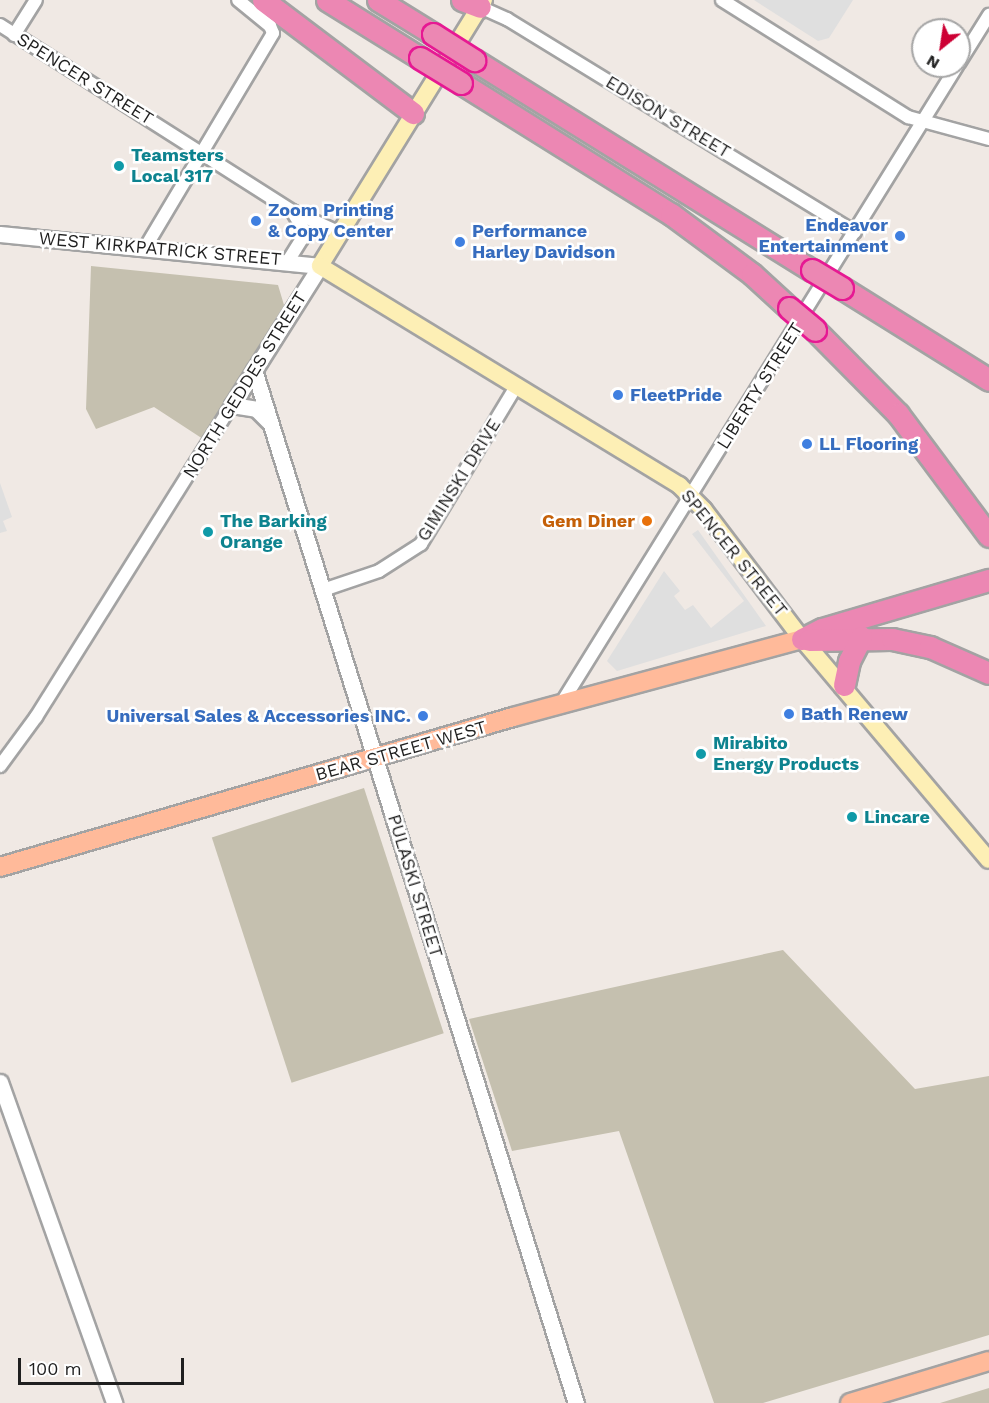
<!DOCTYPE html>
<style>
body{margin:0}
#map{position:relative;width:989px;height:1403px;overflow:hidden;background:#f0e9e4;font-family:"Work Sans",sans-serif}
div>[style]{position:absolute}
.construction>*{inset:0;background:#c5c0af;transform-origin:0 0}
.parking>*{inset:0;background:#dfdfdf}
.roads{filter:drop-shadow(2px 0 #a3a3a3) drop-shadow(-2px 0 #a3a3a3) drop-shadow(0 2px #a3a3a3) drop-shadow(0 -2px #a3a3a3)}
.minor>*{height:12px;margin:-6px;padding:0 6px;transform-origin:6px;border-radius:6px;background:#fff}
.tertiary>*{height:15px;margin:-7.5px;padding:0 7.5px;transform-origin:7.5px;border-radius:7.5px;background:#fff}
.secondary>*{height:16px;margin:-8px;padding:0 8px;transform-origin:8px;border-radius:8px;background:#fdefb5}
.primary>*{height:18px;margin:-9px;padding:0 9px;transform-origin:9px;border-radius:9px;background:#ffba9a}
.motorway>*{height:21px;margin:-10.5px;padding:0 10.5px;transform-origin:10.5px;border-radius:10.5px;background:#ec87b3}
.bridges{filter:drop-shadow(2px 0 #e61993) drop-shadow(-2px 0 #e61993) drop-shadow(0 2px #e61993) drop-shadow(0 -2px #e61993)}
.motorway-bridge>*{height:21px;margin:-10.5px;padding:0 10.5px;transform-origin:10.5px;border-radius:10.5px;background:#ec87b3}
.dots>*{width:16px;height:16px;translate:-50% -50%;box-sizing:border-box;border:3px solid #fff;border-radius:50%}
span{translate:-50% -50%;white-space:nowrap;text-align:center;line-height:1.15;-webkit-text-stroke:5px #fff;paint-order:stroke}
.street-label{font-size:18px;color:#1f1f1f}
.culture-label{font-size:18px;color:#0d838f;font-weight:700}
.left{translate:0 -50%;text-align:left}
.shop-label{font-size:18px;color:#366cbe;font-weight:700}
.right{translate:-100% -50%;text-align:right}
.food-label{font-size:18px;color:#c56008;font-weight:700}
.north{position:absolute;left:911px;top:18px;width:60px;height:60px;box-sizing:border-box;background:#fff;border:2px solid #a5a5a5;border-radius:50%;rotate:210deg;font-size:16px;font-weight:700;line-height:24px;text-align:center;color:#1f1f1f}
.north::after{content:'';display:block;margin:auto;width:21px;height:27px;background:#cd0034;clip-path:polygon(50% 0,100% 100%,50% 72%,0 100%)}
.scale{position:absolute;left:18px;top:1358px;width:166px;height:27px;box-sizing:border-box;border:3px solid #1f1f1f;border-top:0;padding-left:8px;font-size:18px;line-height:21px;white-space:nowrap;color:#1f1f1f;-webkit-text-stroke:4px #fff;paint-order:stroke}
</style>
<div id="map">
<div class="construction">
<div style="clip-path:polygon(91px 266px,278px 285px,284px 305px,203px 439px,154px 407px,96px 429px,86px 409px)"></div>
<div style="left:364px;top:788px;width:258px;height:160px;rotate:72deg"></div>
<div style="clip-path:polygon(783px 950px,915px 1089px,989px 1076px,989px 1335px,763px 1403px,714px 1403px,619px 1131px,512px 1151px,469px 1019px)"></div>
<div style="clip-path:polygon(989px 1388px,989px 1403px,940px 1403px)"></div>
</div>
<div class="parking">
<div style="clip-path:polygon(754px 0,853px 0,829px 38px,818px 41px)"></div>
<div style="clip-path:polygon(0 483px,12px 517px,3px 521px,7px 531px,0 533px)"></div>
<div style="clip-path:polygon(698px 530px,766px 626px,617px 671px,607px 661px,664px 571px,680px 591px,674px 596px,685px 610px,693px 605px,711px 628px,744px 601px,692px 534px)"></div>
</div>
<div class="roads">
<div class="minor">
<div style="left:722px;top:0;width:220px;rotate:32.2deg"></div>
<div style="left:908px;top:117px;width:84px;rotate:15.2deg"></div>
<div style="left:480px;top:7px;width:30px;rotate:24deg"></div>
<div style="left:507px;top:19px;width:408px;rotate:31.5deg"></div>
<div style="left:0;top:25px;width:346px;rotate:32.5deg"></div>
<div style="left:292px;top:211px;width:53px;rotate:24.6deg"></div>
<div style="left:14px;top:35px;width:41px;rotate:-57.8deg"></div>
<div style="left:959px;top:63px;width:57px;rotate:-58deg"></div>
<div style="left:145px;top:248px;width:250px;rotate:-59.2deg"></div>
<div style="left:273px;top:33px;width:8px;rotate:-113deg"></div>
<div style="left:270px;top:26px;width:41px;rotate:-140.9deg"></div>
<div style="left:288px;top:261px;width:26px;rotate:-58deg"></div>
<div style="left:302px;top:239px;width:12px;rotate:-90deg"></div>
<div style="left:302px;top:227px;width:19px;rotate:-122deg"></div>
<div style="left:323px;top:590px;width:59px;rotate:-18.7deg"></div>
<div style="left:379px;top:571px;width:50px;rotate:-32.7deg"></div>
<div style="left:421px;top:544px;width:186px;rotate:-58.9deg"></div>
<div style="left:561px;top:704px;width:751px;rotate:-58.17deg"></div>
<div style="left:0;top:766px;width:61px;rotate:-53.7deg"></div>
<div style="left:36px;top:717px;width:368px;rotate:-57.9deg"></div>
</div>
<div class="tertiary">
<div style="left:0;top:234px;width:322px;rotate:5.7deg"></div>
<div style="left:320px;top:266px;width:165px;rotate:122.3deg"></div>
<div style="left:232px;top:405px;width:24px;rotate:9deg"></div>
<div style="left:256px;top:409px;width:17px;rotate:45deg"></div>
<div style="left:254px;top:370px;width:1082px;rotate:72.69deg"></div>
<div style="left:0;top:1082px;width:341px;rotate:70.4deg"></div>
</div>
<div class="secondary">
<div style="left:484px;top:0;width:312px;rotate:121.7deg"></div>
<div style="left:320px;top:266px;width:421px;rotate:31.4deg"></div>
<div style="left:679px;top:485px;width:35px;rotate:45deg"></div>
<div style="left:704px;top:510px;width:162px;rotate:52.8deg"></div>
<div style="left:802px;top:639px;width:289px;rotate:49.8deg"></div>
</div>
<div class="primary">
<div style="left:0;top:867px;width:534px;rotate:-16.3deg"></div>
<div style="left:513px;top:717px;width:299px;rotate:-15.1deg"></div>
<div style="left:850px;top:1403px;width:145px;rotate:-16.8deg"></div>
</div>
<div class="motorway">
<div style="left:263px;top:0;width:188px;rotate:37deg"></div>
<div style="left:327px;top:0;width:110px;rotate:31.9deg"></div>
<div style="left:378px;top:0;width:65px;rotate:31.7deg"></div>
<div style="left:462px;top:0;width:19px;rotate:21deg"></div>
<div style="left:474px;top:60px;width:398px;rotate:31.9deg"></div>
<div style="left:461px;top:83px;width:248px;rotate:32deg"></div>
<div style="left:671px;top:214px;width:101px;rotate:36.5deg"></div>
<div style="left:752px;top:274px;width:50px;rotate:42.6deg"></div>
<div style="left:842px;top:288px;width:173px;rotate:32deg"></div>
<div style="left:815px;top:330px;width:118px;rotate:45.3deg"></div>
<div style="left:898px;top:414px;width:152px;rotate:53.3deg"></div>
<div style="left:802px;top:639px;width:22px;rotate:-27deg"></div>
<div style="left:822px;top:629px;width:174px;rotate:-16.4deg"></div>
<div style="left:809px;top:640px;width:83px;rotate:-0.7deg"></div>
<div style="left:892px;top:639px;width:39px;rotate:12deg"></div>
<div style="left:930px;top:647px;width:64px;rotate:23.8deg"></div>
<div style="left:844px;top:685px;width:25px;rotate:-78deg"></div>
<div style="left:849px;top:661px;width:27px;rotate:-63deg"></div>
</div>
</div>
<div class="bridges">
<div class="motorway-bridge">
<div style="left:433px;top:34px;width:49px;rotate:32.4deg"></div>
<div style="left:420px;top:58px;width:48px;rotate:31.4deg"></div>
<div style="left:812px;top:270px;width:35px;rotate:31deg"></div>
<div style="left:789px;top:308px;width:34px;rotate:40deg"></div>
</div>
</div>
<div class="dots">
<div style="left:119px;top:166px;background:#0f9aa8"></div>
<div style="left:256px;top:221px;background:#3f7fe0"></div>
<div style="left:900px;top:236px;background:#3f7fe0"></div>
<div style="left:460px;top:242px;background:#3f7fe0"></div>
<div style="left:618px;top:395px;background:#3f7fe0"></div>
<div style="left:807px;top:444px;background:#3f7fe0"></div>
<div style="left:647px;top:521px;background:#e8710a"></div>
<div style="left:208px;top:532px;background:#0f9aa8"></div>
<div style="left:789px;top:714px;background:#3f7fe0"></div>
<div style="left:423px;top:716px;background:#3f7fe0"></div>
<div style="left:701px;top:754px;background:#0f9aa8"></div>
<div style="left:852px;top:817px;background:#0f9aa8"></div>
</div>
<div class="street-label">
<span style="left:85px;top:79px;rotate:32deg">SPENCER STREET</span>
<span style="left:668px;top:117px;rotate:31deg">EDISON STREET</span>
<span style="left:160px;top:249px;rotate:5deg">WEST KIRKPATRICK STREET</span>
<span style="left:245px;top:385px;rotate:-58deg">NORTH GEDDES STREET</span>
<span style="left:760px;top:386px;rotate:-58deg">LIBERTY STREET</span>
<span style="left:459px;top:480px;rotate:-58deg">GIMINSKI DRIVE</span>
<span style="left:734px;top:553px;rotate:51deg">SPENCER STREET</span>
<span style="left:401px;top:751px;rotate:-16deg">BEAR STREET WEST</span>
<span style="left:415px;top:886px;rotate:73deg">PULASKI STREET</span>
</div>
<div class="culture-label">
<span class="left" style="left:131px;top:166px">Teamsters<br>Local 317</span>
<span class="left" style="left:220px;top:532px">The Barking<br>Orange</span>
<span class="left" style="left:713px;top:754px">Mirabito<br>Energy Products</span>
<span class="left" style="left:864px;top:817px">Lincare</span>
</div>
<div class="shop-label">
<span class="left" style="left:268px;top:221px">Zoom Printing<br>&amp; Copy Center</span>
<span class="right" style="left:888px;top:236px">Endeavor<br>Entertainment</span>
<span class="left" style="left:472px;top:242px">Performance<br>Harley Davidson</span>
<span class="left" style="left:630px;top:395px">FleetPride</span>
<span class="left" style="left:819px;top:444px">LL Flooring</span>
<span class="left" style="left:801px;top:714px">Bath Renew</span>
<span class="right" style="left:411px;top:716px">Universal Sales &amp; Accessories INC.</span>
</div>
<div class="food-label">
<span class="right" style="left:635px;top:521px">Gem Diner</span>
</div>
<div class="north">N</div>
<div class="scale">100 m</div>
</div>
